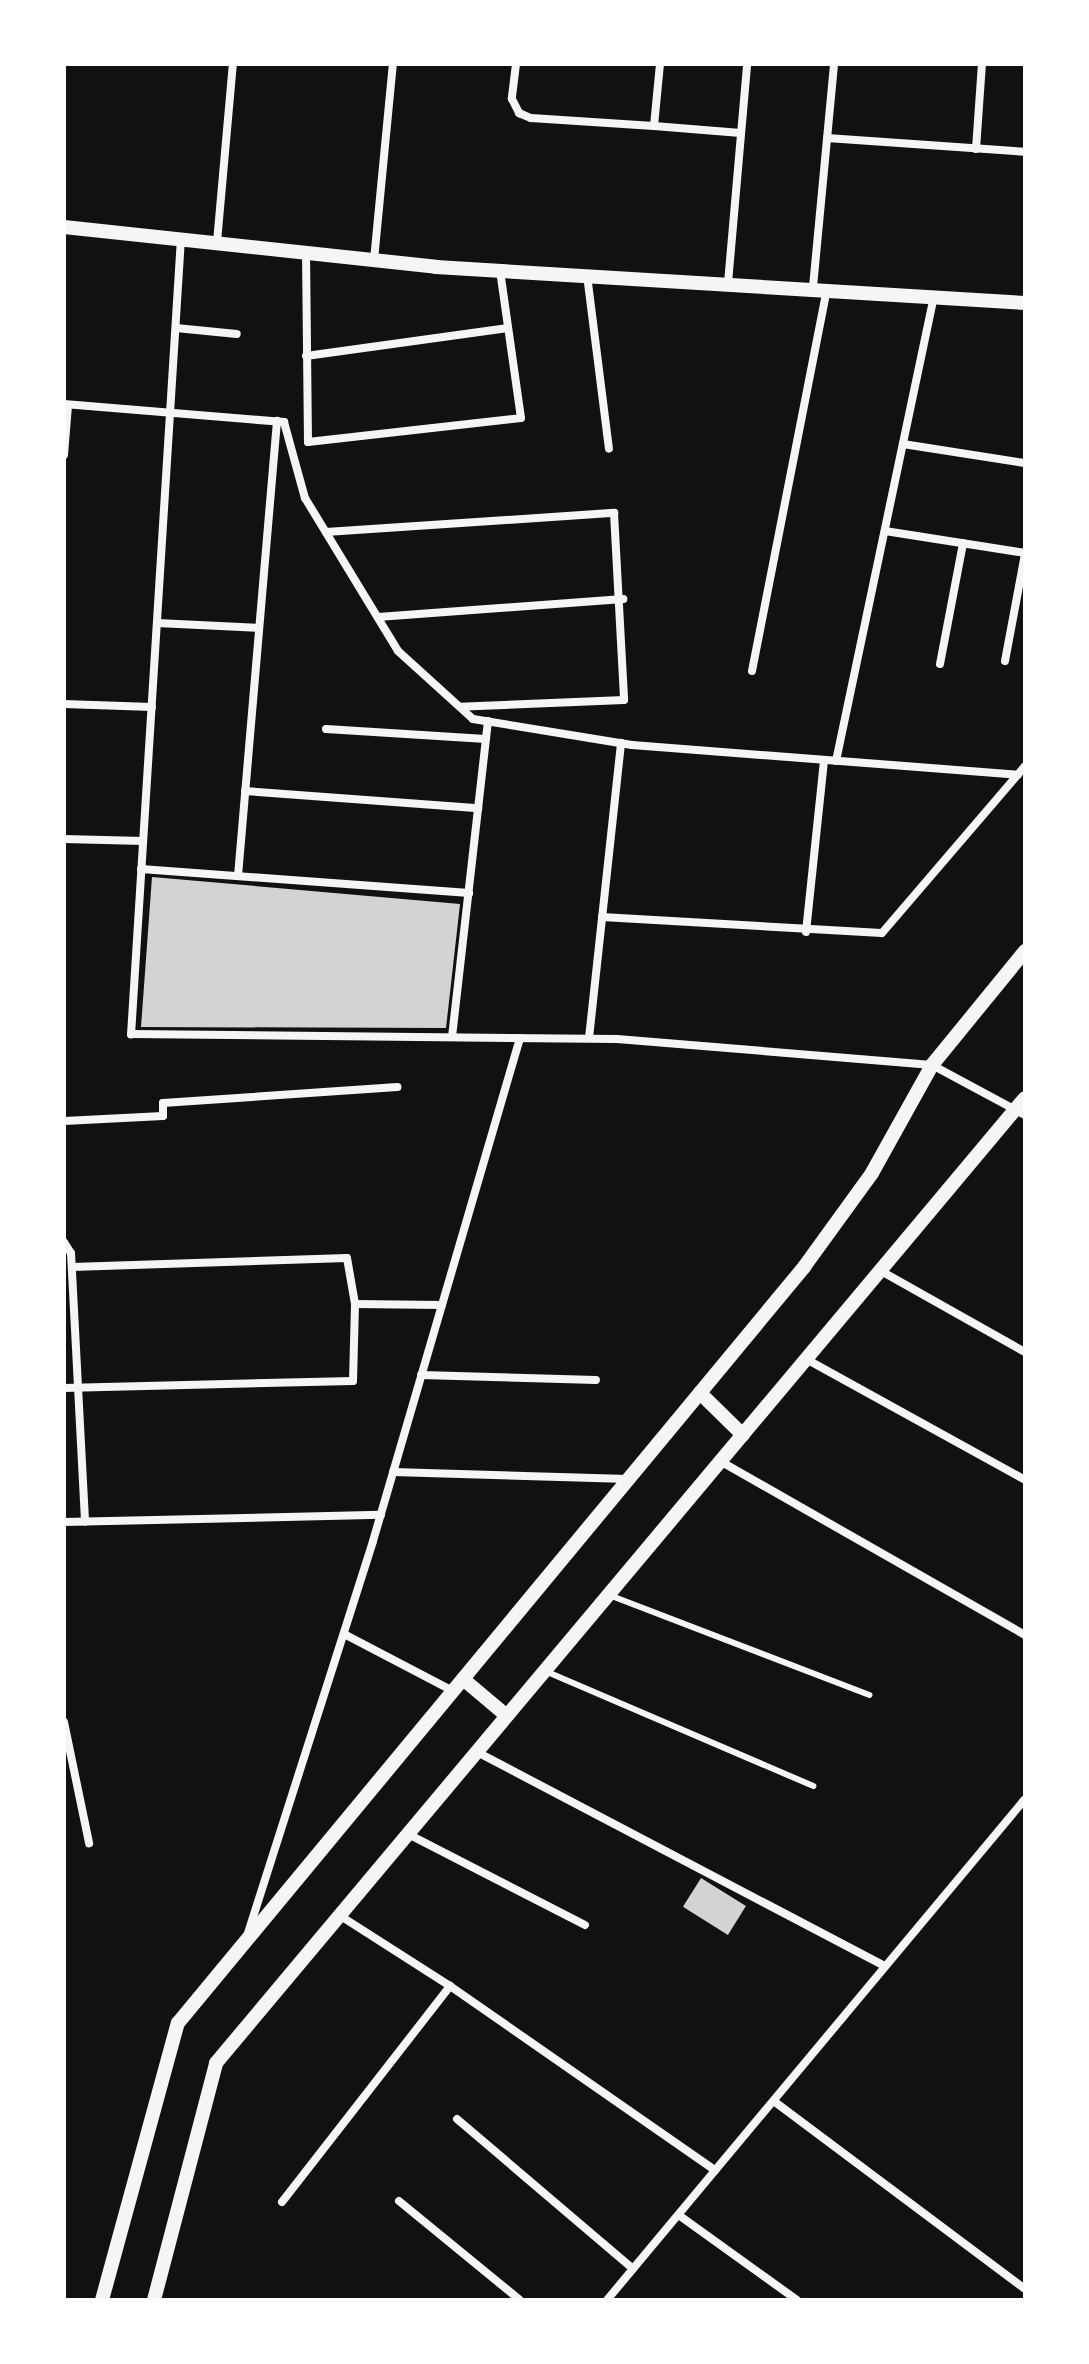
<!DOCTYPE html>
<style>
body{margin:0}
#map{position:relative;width:1089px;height:2364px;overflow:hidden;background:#111;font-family:Signika,sans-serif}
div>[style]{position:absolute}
.building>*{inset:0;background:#d3d3d3;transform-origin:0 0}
.service>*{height:6px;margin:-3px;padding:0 3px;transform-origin:3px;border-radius:3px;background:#f5f5f5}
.minor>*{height:8px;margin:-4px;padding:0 4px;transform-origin:4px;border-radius:4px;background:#f5f5f5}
.tertiary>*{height:14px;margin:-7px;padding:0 7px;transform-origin:7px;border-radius:7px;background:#f5f5f5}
span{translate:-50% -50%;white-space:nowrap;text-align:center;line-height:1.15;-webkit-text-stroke:8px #fff;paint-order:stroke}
.frame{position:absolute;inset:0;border:66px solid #fff;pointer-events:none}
</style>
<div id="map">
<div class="building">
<div style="clip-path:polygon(152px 877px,460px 904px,446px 1028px,141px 1027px)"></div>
<div style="left:701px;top:1878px;width:53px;height:34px;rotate:32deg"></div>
</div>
<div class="service">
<div style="left:609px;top:1595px;width:279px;rotate:21deg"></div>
<div style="left:545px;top:1671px;width:292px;rotate:23.2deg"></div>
</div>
<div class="minor">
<div style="left:516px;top:64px;width:35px;rotate:97deg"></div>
<div style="left:512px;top:99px;width:16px;rotate:63deg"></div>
<div style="left:519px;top:113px;width:13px;rotate:23deg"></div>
<div style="left:531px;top:118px;width:123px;rotate:3.7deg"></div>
<div style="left:654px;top:126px;width:62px;rotate:-84.5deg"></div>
<div style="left:654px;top:126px;width:87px;rotate:4.6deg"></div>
<div style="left:827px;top:138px;width:198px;rotate:4deg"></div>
<div style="left:976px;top:149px;width:85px;rotate:-86deg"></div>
<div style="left:181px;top:238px;width:798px;rotate:93.59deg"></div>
<div style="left:131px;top:1034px;width:486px;rotate:0.6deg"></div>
<div style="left:617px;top:1039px;width:316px;rotate:4.7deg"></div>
<div style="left:932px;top:1065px;width:106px;rotate:28.3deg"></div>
<div style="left:217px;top:242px;width:179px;rotate:-84.9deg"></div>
<div style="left:306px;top:252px;width:190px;rotate:89.4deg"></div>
<div style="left:308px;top:442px;width:214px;rotate:-6.4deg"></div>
<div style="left:521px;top:418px;width:149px;rotate:-98.1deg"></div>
<div style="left:374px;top:260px;width:197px;rotate:-84.5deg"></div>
<div style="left:587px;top:275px;width:175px;rotate:82.8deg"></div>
<div style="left:728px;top:283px;width:220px;rotate:-85deg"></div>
<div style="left:813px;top:287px;width:224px;rotate:-84.6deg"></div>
<div style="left:176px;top:328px;width:61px;rotate:5.6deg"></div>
<div style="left:306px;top:356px;width:204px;rotate:-7.9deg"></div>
<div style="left:64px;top:404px;width:221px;rotate:4.7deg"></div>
<div style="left:284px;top:422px;width:79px;rotate:74.6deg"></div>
<div style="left:305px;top:498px;width:179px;rotate:58.7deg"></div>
<div style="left:398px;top:651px;width:101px;rotate:42.2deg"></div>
<div style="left:473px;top:719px;width:161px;rotate:9.3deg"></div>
<div style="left:632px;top:745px;width:387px;rotate:4.4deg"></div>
<div style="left:903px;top:444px;width:123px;rotate:8.9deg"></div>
<div style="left:64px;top:455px;width:50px;rotate:-85.4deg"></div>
<div style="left:885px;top:531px;width:142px;rotate:8.9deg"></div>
<div style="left:326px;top:532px;width:289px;rotate:-3.8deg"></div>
<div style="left:614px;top:513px;width:187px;rotate:86.9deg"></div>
<div style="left:624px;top:700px;width:164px;rotate:177.6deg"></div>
<div style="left:378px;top:617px;width:246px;rotate:-4.2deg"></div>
<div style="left:157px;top:623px;width:102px;rotate:2.8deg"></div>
<div style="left:1005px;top:661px;width:109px;rotate:-79.4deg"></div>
<div style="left:940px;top:664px;width:123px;rotate:-79.2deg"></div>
<div style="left:752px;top:671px;width:390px;rotate:-78.9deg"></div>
<div style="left:64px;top:704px;width:88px;rotate:2deg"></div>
<div style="left:326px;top:729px;width:160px;rotate:3.6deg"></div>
<div style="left:836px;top:761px;width:475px;rotate:-78.1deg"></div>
<div style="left:245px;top:791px;width:234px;rotate:4.2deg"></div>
<div style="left:64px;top:839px;width:79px;rotate:1.5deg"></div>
<div style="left:141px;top:869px;width:329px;rotate:4.2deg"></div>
<div style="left:238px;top:876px;width:457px;rotate:-85.1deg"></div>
<div style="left:602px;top:917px;width:280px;rotate:3.3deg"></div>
<div style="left:882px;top:933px;width:220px;rotate:-49.4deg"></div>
<div style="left:806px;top:932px;width:173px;rotate:-84deg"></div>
<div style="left:452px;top:1037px;width:318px;rotate:-83.5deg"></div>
<div style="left:589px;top:1038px;width:297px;rotate:-83.8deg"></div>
<div style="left:64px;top:1121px;width:99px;rotate:-2.9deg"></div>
<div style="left:163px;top:1116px;width:13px;rotate:-90deg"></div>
<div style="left:163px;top:1103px;width:235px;rotate:-3.9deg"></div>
<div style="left:64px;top:1242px;width:13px;rotate:58deg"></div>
<div style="left:71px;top:1253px;width:269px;rotate:87deg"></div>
<div style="left:72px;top:1267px;width:275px;rotate:-1.9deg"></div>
<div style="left:347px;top:1258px;width:47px;rotate:80.1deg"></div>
<div style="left:881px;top:1271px;width:165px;rotate:29.4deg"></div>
<div style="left:806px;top:1359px;width:250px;rotate:28.9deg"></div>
<div style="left:421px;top:1375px;width:175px;rotate:1.6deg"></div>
<div style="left:64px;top:1388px;width:289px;rotate:-1.4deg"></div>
<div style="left:353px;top:1381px;width:77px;rotate:-88.5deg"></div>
<div style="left:355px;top:1304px;width:87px;rotate:0.7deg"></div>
<div style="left:720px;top:1461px;width:351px;rotate:29.7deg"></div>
<div style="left:393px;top:1472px;width:235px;rotate:1.7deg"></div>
<div style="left:64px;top:1522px;width:317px;rotate:-1.3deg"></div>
<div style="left:344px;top:1634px;width:123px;rotate:27.6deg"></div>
<div style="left:64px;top:1722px;width:124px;rotate:78.3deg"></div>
<div style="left:477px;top:1752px;width:458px;rotate:27.7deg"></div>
<div style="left:408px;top:1834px;width:199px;rotate:27.2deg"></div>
<div style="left:339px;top:1915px;width:132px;rotate:32.6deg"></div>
<div style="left:450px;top:1986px;width:323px;rotate:34.8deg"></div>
<div style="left:248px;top:1933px;width:411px;rotate:-72.3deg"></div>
<div style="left:373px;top:1541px;width:524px;rotate:-73.71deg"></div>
<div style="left:775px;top:2102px;width:312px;rotate:36.8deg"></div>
<div style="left:457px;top:2119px;width:231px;rotate:40.4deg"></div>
<div style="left:399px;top:2201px;width:156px;rotate:39.3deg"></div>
<div style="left:282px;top:2202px;width:274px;rotate:-52.1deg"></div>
<div style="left:680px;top:2216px;width:144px;rotate:35.7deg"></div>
<div style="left:607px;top:2300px;width:652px;rotate:-50.16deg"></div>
</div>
<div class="tertiary">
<div style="left:64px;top:227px;width:374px;rotate:6.1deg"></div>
<div style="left:436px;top:267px;width:590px;rotate:3.5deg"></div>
<div style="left:700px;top:1393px;width:60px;rotate:44.3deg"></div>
<div style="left:463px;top:1679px;width:57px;rotate:40.1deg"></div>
<div style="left:102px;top:2300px;width:287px;rotate:-74.7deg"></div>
<div style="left:178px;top:2023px;width:982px;rotate:-50.37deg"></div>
<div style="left:804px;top:1267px;width:116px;rotate:-54.1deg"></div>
<div style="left:872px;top:1173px;width:124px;rotate:-60.9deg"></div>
<div style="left:932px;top:1065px;width:147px;rotate:-50.8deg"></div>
<div style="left:154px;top:2300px;width:245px;rotate:-75.3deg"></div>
<div style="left:216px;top:2063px;width:1259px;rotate:-50.03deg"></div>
</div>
<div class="frame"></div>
</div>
